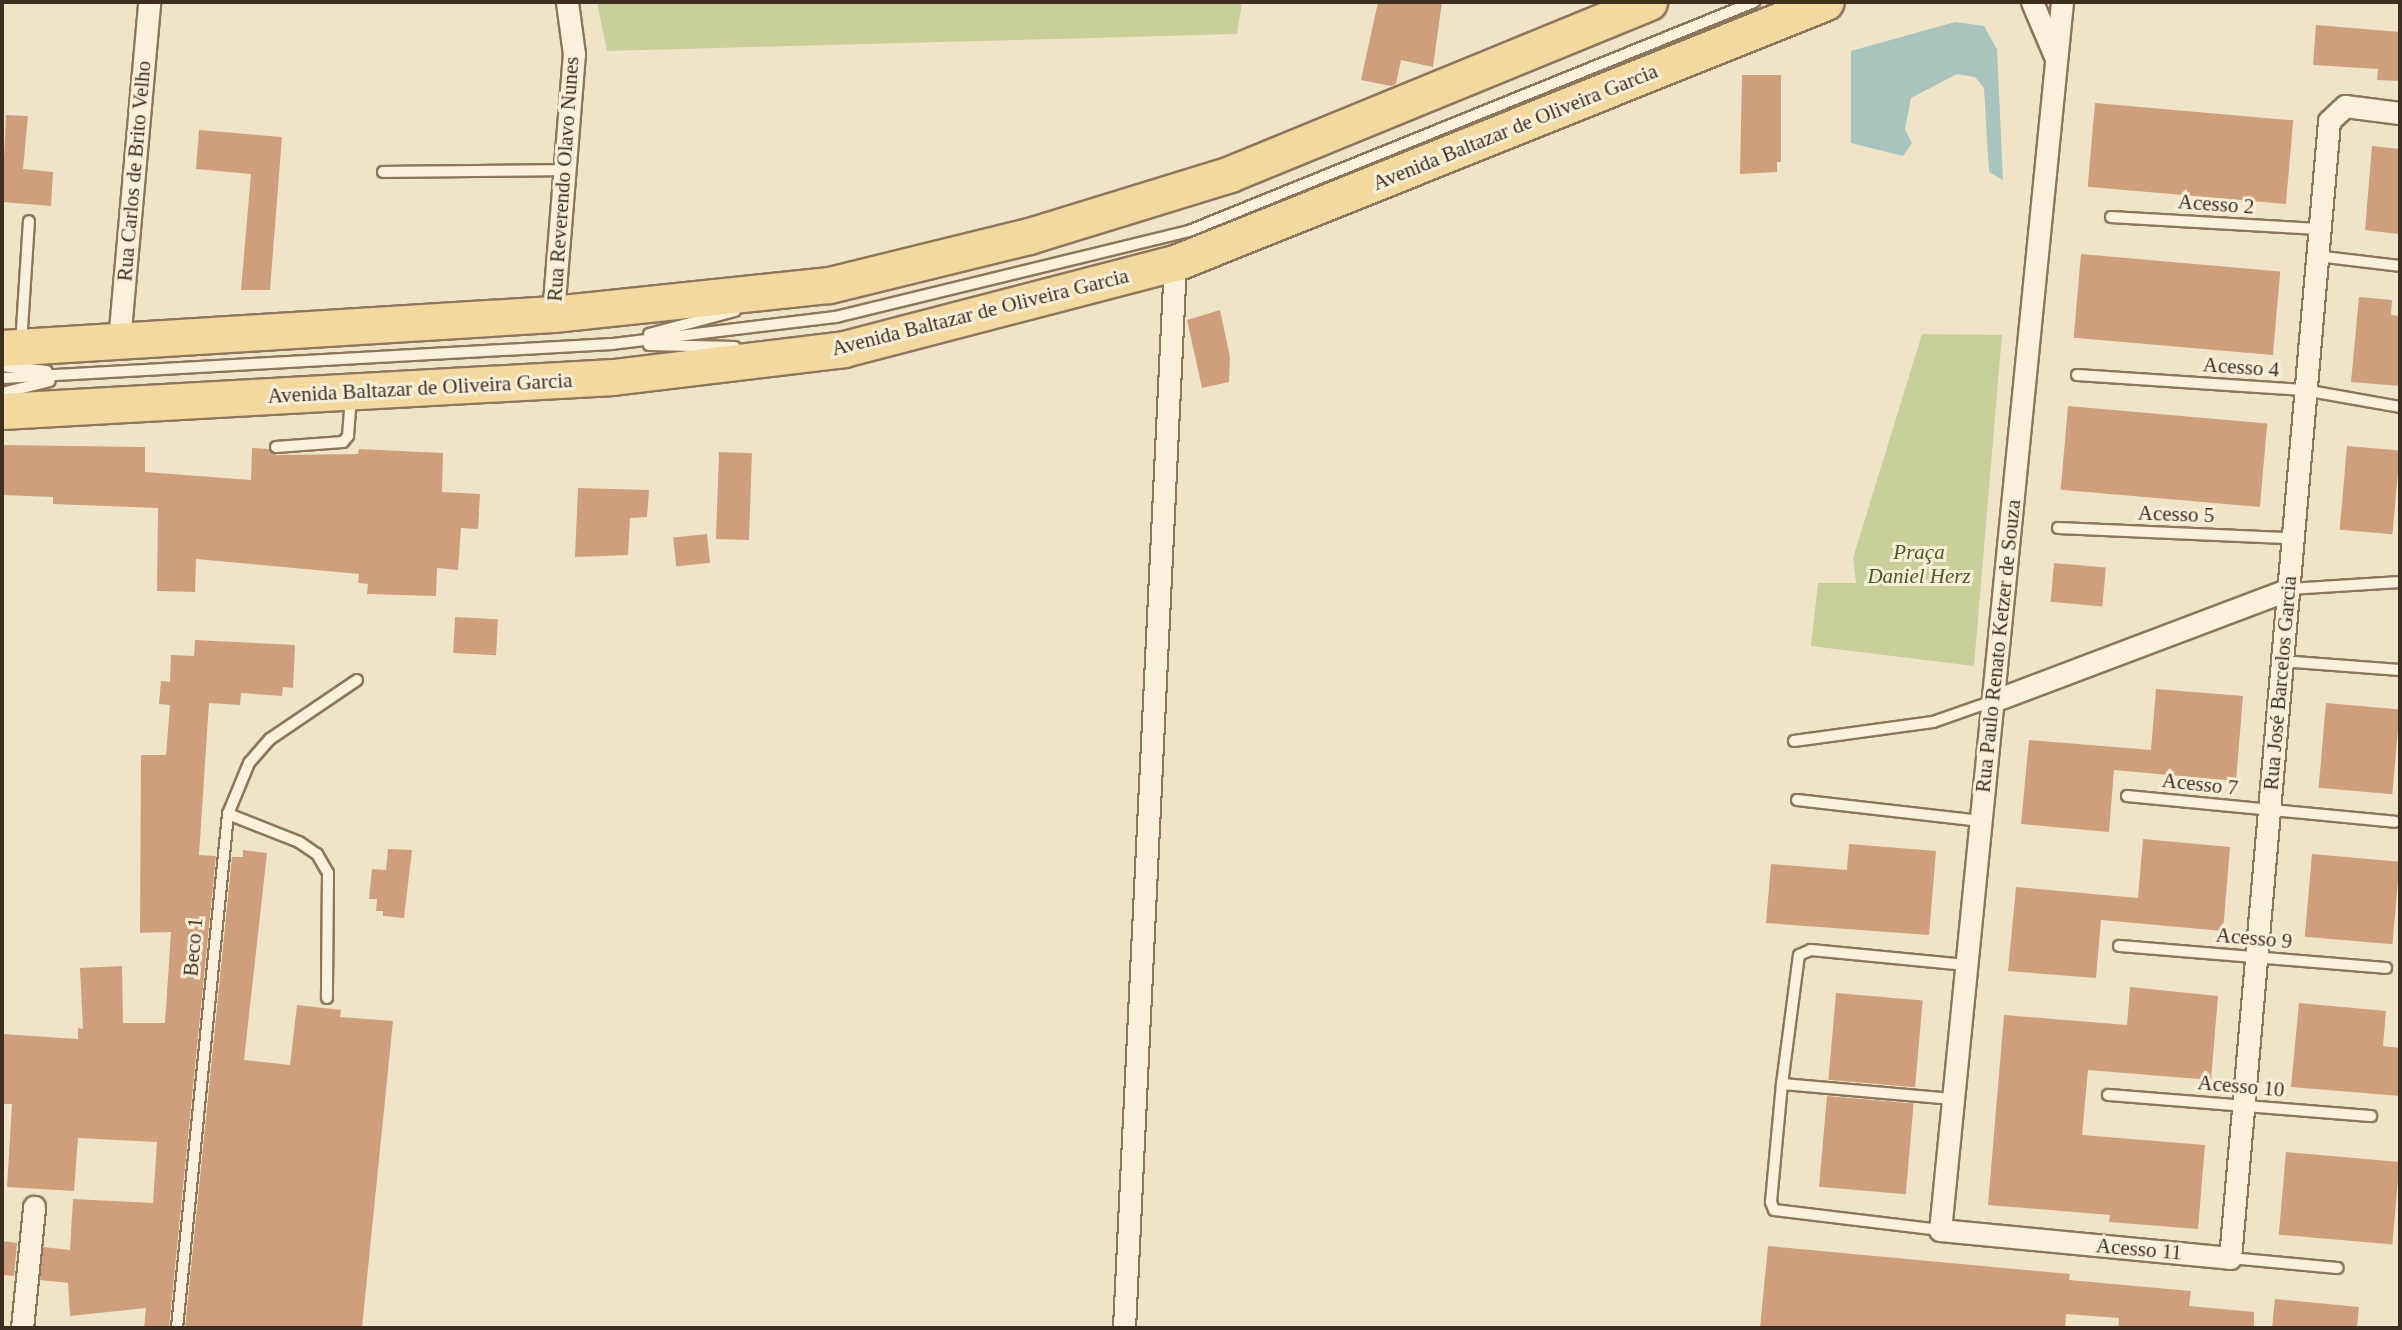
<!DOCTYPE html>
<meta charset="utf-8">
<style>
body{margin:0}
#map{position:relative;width:2402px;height:1330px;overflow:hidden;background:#f0e4c8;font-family:Georgia,serif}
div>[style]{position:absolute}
.green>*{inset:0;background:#c9cf9b}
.water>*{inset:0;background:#a9c4bc}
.building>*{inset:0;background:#cf9f7d;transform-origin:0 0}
.roads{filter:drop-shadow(2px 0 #8d765c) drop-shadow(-2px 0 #8d765c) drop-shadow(0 2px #8d765c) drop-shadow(0 -2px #8d765c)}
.service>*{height:10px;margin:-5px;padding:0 5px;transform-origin:5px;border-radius:5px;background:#faf1dc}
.minor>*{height:21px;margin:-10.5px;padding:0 10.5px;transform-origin:10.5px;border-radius:10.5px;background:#faf1dc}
.primary>*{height:35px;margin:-17.5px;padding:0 17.5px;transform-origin:17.5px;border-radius:17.5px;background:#f3d9a0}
span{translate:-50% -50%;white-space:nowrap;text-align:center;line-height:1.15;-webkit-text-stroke:6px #f7eed8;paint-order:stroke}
.street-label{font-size:21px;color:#3d2e20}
.park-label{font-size:21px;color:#4d5a26;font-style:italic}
.frame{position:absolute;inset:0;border:4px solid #3d2e20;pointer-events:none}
</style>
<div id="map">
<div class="green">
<div style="clip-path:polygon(597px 2px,1242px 2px,1237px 34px,607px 51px)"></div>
<div style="clip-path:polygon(1922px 334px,2002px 335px,1974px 666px,1811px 646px,1818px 583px,1856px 583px,1853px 558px)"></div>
</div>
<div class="water">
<div style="clip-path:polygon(1955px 22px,1984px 26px,1997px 49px,2003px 180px,1989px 172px,1984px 88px,1975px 77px,1957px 74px,1911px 98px,1905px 129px,1912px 143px,1903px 156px,1851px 143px,1851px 51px)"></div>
</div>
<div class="building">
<div style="clip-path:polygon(1378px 2px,1442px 2px,1433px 67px,1401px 60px,1396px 84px,1391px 86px,1361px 80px)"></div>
<div style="clip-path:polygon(2316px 25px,2400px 32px,2400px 81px,2377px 80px,2378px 69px,2313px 65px)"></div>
<div style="clip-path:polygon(1742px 75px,1781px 75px,1781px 162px,1777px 162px,1777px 172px,1740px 174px)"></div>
<div style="left:2095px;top:103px;width:199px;height:84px;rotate:5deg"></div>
<div style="clip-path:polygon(6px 115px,28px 116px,23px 169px,53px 172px,51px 206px,2px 202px)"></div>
<div style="clip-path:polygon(199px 130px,282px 137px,270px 290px,241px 290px,251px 174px,196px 169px)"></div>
<div style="clip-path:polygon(2372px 146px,2400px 149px,2398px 234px,2365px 230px)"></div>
<div style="left:2081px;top:254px;width:200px;height:84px;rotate:5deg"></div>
<div style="clip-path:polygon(2359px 297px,2392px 300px,2391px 315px,2400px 316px,2400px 386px,2351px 382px)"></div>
<div style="clip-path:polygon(1220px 310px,1230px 357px,1229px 382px,1202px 388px,1187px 320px)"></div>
<div style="left:2068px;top:406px;width:200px;height:84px;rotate:5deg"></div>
<div style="clip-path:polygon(2px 445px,145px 447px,145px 472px,251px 480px,252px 448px,269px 449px,277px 455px,358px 454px,359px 449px,443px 453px,442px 492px,480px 494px,478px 529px,461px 528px,458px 570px,437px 568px,436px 596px,367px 594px,368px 584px,358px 583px,359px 574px,196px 559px,195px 592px,157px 591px,158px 508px,53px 504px,53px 497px,2px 495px)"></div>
<div style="left:2347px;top:446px;width:53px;height:84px;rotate:5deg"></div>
<div style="left:719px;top:452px;width:33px;height:87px;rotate:2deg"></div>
<div style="clip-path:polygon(578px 488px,649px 490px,647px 517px,630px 518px,628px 555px,575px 557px)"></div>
<div style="left:707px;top:534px;width:29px;height:34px;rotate:84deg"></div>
<div style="left:2054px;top:563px;width:52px;height:39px;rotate:5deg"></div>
<div style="left:455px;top:617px;width:43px;height:36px;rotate:3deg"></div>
<div style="clip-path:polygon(195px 640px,295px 645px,293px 688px,283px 687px,282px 696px,241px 693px,240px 705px,209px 703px,199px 855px,216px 856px,169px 1328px,144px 1328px,146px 1308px,70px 1316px,68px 1283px,40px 1280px,43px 1247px,70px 1250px,73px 1199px,153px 1203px,157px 1142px,78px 1138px,74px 1191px,7px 1187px,12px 1104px,2px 1104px,2px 1034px,78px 1039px,78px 1028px,83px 1029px,80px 968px,122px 966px,123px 1023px,165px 1023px,171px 932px,140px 933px,141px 755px,166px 755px,170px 705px,159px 704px,161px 681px,170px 682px,171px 655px,194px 656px)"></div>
<div style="clip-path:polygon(2156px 689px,2243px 696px,2236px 781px,2114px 770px,2109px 832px,2021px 824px,2029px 740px,2151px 750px)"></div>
<div style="left:2326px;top:703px;width:74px;height:85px;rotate:5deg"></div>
<div style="clip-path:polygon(2143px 839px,2230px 847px,2223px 931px,2101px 920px,2096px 978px,2008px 971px,2016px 887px,2138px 898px)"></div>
<div style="clip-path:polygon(1849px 844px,1936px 851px,1929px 935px,1766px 923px,1771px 864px,1847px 870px)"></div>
<div style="clip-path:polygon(388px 849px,412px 850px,404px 918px,383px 916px,383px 911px,376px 911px,377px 899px,369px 899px,372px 869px,386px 870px)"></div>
<div style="clip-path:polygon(243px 850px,267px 853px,244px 1060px,290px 1065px,297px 1005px,341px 1010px,340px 1017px,393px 1021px,362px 1328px,185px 1328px,232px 857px,243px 857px)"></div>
<div style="left:2312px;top:854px;width:88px;height:83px;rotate:5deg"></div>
<div style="clip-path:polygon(2130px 987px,2218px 996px,2211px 1080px,2088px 1070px,2082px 1135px,2205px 1145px,2198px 1229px,2109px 1222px,2110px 1215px,1988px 1205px,2004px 1015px,2127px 1025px)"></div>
<div style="left:1836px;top:993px;width:87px;height:87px;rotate:5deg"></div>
<div style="clip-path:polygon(2299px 1003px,2386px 1011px,2383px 1046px,2400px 1048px,2400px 1096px,2291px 1087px)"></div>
<div style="left:1827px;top:1096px;width:87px;height:91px;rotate:5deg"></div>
<div style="left:2286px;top:1152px;width:114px;height:83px;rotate:5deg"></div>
<div style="clip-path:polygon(2px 1241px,17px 1243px,14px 1276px,2px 1275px)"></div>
<div style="clip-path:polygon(1768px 1246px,2070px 1274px,2069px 1280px,2191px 1291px,2189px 1306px,2254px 1312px,2254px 1328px,2118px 1328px,2119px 1318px,2066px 1314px,2065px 1328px,1760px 1328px)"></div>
<div style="clip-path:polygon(2275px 1299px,2359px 1307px,2357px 1328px,2272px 1328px)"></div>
</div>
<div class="roads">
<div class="service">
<div style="left:383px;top:172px;width:185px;rotate:-0.6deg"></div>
<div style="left:2111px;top:217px;width:207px;rotate:3.3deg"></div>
<div style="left:2316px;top:256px;width:85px;rotate:6.8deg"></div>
<div style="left:649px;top:334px;width:89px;rotate:-15deg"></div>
<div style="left:21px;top:344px;width:123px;rotate:-86.3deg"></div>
<div style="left:649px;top:345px;width:86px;rotate:1.3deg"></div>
<div style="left:2px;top:366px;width:45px;rotate:6.3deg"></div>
<div style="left:2077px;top:375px;width:227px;rotate:3.8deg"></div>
<div style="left:2304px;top:390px;width:97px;rotate:10deg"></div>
<div style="left:2px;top:378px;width:611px;rotate:-3.19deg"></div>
<div style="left:612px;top:344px;width:226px;rotate:-6.9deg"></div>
<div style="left:836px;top:317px;width:363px;rotate:-13.7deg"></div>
<div style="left:1189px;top:231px;width:610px;rotate:-22.06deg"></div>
<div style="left:2px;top:393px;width:49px;rotate:-14deg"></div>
<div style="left:276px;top:447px;width:67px;rotate:-4.3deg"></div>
<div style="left:343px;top:442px;width:8px;rotate:-50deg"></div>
<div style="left:348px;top:436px;width:40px;rotate:-85.7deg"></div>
<div style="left:2058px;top:528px;width:233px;rotate:2.5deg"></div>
<div style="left:2289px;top:589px;width:111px;rotate:-3.6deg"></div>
<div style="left:2281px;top:661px;width:119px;rotate:4.3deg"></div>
<div style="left:1794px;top:741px;width:140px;rotate:-7.8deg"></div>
<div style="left:1933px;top:722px;width:64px;rotate:-19.3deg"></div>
<div style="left:2127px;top:796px;width:269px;rotate:5.5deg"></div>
<div style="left:1797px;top:800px;width:185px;rotate:6.5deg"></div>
<div style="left:228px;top:814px;width:55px;rotate:-67.6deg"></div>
<div style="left:249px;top:763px;width:32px;rotate:-49deg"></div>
<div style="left:270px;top:739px;width:105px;rotate:-34.1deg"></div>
<div style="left:2119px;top:946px;width:268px;rotate:4.7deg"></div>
<div style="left:1782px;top:1084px;width:172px;rotate:5deg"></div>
<div style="left:2108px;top:1095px;width:264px;rotate:4.6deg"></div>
<div style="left:1940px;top:1230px;width:167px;rotate:-173.1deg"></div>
<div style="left:1774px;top:1210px;width:9px;rotate:-111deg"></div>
<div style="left:1771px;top:1202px;width:119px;rotate:-84.7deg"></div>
<div style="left:1782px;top:1084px;width:130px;rotate:-82.5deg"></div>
<div style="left:1799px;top:955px;width:13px;rotate:-23deg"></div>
<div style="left:1811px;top:950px;width:156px;rotate:5.5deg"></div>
<div style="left:2230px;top:1258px;width:108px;rotate:5.3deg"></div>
<div style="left:177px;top:1328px;width:517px;rotate:-84.33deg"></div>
<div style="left:228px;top:814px;width:76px;rotate:21.5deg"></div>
<div style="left:299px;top:842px;width:22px;rotate:34deg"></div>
<div style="left:317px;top:854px;width:22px;rotate:60deg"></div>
<div style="left:328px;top:873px;width:125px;rotate:90.5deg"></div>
</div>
<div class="minor">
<div style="left:2032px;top:2px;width:59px;rotate:66.9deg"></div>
<div style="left:2062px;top:2px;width:1234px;rotate:95.67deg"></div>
<div style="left:1940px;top:1230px;width:291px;rotate:5.5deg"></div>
<div style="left:2230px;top:1258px;width:1141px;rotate:-85.02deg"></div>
<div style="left:2329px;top:121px;width:22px;rotate:-43deg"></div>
<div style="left:2345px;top:106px;width:55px;rotate:7.3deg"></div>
<div style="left:553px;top:314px;width:261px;rotate:-85.4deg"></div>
<div style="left:574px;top:54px;width:52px;rotate:-97.7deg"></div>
<div style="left:119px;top:341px;width:340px;rotate:-84.9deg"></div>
<div style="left:1993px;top:701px;width:316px;rotate:-20.7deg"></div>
<div style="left:22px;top:1328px;width:122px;rotate:-84.3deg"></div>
<div style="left:1124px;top:1328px;width:1066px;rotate:-87.26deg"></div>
</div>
<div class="primary">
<div style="left:2px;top:348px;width:552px;rotate:-3.53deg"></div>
<div style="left:553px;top:314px;width:278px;rotate:-6deg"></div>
<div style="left:829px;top:285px;width:206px;rotate:-13.8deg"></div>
<div style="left:1029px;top:236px;width:210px;rotate:-17.1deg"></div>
<div style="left:1230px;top:174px;width:453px;rotate:-22.3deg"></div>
<div style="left:2px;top:411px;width:612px;rotate:-3.19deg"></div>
<div style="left:613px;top:377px;width:233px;rotate:-6.9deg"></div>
<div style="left:844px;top:349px;width:342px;rotate:-14.6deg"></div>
<div style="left:1175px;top:263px;width:701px;rotate:-21.85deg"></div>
</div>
</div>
<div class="street-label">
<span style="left:1515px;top:127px;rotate:-22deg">Avenida Baltazar de Oliveira Garcia</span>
<span style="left:134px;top:171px;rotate:-85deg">Rua Carlos de Brito Velho</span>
<span style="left:563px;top:179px;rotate:-86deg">Rua Reverendo Olavo Nunes</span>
<span style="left:2216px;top:204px;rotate:4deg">Acesso 2</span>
<span style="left:980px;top:312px;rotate:-14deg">Avenida Baltazar de Oliveira Garcia</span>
<span style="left:2241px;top:367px;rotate:4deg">Acesso 4</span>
<span style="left:420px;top:388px;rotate:-3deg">Avenida Baltazar de Oliveira Garcia</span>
<span style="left:2176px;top:514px;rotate:2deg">Acesso 5</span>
<span style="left:1998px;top:646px;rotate:-84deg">Rua Paulo Renato Ketzer de Souza</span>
<span style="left:2280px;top:683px;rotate:-85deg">Rua José Barcelos Garcia</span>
<span style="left:2200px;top:784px;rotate:6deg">Acesso 7</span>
<span style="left:2254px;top:938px;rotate:5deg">Acesso 9</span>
<span style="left:193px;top:947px;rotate:-85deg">Beco 1</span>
<span style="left:2241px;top:1086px;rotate:5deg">Acesso 10</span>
<span style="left:2139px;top:1249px;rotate:5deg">Acesso 11</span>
</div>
<div class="park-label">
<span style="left:1919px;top:564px">Praça<br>Daniel Herz</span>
</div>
<div class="frame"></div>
</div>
